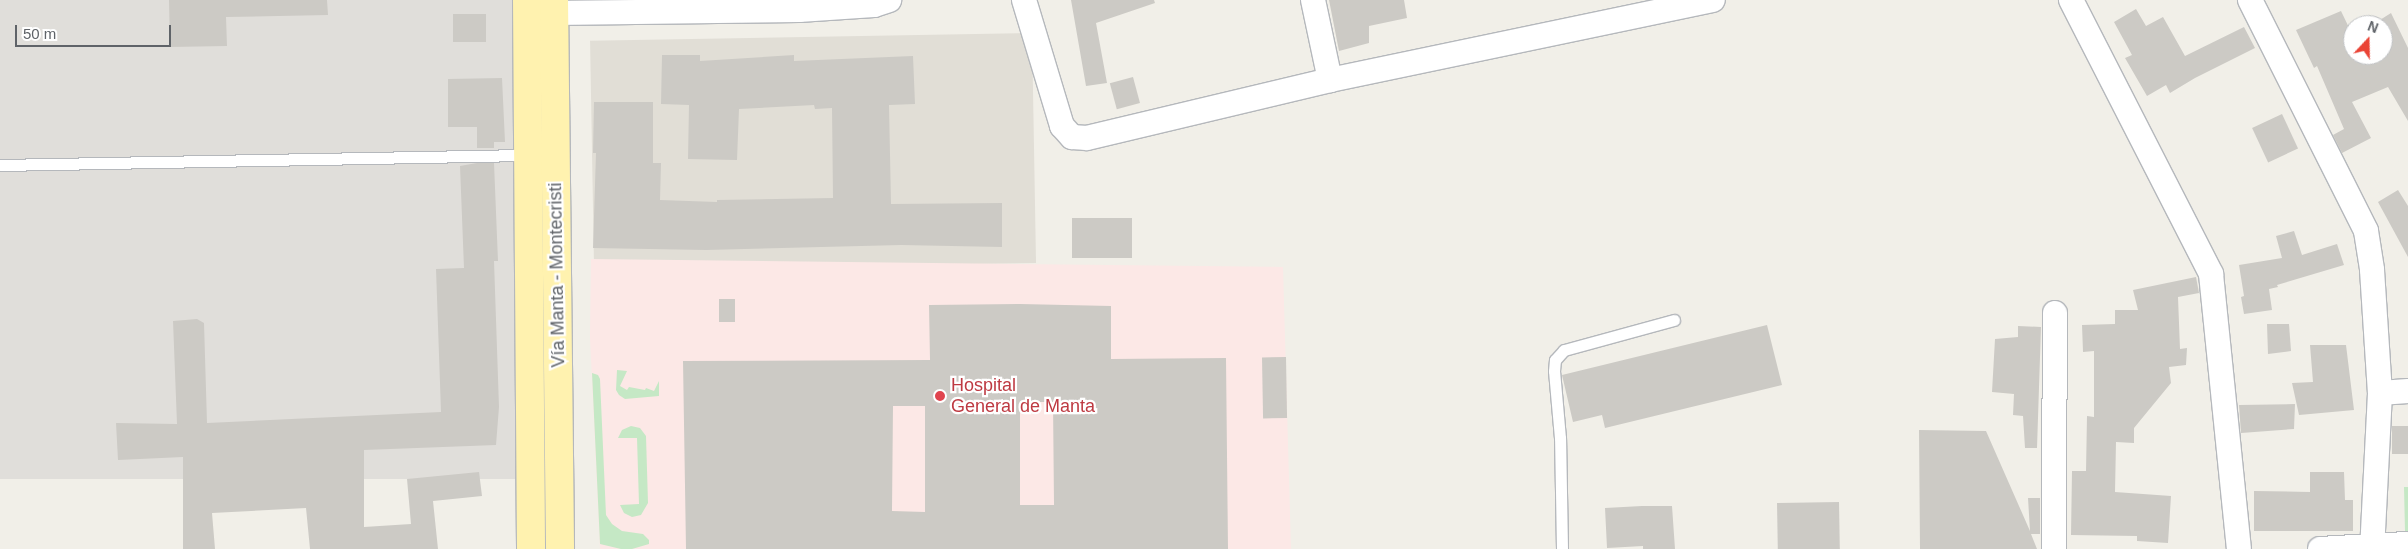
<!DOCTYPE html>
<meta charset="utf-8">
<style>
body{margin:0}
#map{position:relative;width:2408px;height:549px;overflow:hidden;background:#f1efe8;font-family:Helvetica,sans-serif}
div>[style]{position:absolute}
.industrial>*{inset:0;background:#e0deda;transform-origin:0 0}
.education>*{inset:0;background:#e1ded6;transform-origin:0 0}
.medical>*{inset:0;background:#fce8e6}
.green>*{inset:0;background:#c5e8c5}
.building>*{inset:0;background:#cccac5;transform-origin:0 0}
.roads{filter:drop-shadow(1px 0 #b5b8bc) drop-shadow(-1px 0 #b5b8bc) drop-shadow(0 1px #b5b8bc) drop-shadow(0 -1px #b5b8bc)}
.service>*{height:11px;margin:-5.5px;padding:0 5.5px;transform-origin:5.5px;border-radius:5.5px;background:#fff}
.minor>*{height:24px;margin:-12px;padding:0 12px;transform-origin:12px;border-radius:12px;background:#fff}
.primary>*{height:28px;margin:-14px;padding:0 14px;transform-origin:14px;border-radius:14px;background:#fff2af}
.dots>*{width:14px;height:14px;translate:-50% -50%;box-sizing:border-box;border:2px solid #fff;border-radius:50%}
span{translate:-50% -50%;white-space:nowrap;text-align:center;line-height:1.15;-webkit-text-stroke:4.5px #fff;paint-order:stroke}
.street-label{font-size:18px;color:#5f6368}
.health-label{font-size:18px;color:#be3a42}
.left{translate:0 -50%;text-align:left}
.north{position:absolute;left:2343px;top:15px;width:50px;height:50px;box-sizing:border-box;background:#fff;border:1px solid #bfc1c3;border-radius:50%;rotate:21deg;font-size:14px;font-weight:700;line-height:20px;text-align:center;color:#5f6368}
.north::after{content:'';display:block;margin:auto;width:18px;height:22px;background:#ea4335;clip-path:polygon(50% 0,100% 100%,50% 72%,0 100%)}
.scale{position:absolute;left:15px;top:25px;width:156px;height:22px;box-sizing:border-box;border:2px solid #5f6368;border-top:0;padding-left:6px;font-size:15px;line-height:18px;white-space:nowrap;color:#5f6368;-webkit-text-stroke:4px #fff;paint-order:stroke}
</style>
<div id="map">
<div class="industrial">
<div style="left:0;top:0;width:526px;height:479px"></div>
</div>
<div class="education">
<div style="left:1032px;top:33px;width:230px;height:442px;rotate:89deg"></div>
</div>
<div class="medical">
<div style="clip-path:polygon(591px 259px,1283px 267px,1291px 549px,600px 549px,590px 338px)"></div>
</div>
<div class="green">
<div style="clip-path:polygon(617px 370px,627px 371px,620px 386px,627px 390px,629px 387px,645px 390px,646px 388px,654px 391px,659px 381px,659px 396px,625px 399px,619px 395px,616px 390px)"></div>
<div style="clip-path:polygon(592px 373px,598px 375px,600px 379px,606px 515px,612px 524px,622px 531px,643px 534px,649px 540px,649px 544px,632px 549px,621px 549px,600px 544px)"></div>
<div style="clip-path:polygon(631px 426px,640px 428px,646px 436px,648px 503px,641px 515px,632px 517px,624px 513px,620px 505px,639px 504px,637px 438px,618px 438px,622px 430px)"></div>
<div style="clip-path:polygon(2404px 487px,2408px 487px,2408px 531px,2405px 531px)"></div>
</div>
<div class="building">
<div style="clip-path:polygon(169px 0,327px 0,328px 15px,226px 17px,227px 46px,170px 47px)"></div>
<div style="clip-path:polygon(1071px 0,1154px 0,1155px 3px,1096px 23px,1107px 83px,1086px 86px)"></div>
<div style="clip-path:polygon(1329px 0,1404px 0,1407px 18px,1369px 26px,1369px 43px,1339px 51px)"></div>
<div style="clip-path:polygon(2136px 9px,2146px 26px,2163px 17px,2185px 56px,2244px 27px,2255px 48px,2195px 78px,2170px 93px,2166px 85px,2147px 96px,2125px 58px,2132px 55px,2114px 22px)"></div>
<div style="clip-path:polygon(2341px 11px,2353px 36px,2353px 55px,2383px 55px,2383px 25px,2372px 25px,2391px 13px,2408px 48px,2408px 121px,2388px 87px,2352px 102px,2371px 138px,2342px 153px,2333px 135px,2344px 129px,2317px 66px,2314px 68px,2296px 30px)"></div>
<div style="left:453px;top:14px;width:33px;height:28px"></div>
<div style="clip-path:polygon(662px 55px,700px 55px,700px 61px,794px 55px,794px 61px,913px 56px,915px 104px,889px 105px,891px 204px,1002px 203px,1002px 247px,901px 245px,706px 250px,593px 248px,596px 153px,593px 153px,594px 102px,653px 102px,653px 163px,661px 163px,660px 200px,717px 202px,717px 200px,833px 198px,832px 108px,815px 109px,814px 105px,739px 109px,737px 160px,688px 159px,689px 105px,661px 104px)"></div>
<div style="left:1133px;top:77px;width:27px;height:24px;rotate:75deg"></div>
<div style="clip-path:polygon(502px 78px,505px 142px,494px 142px,494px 148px,477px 148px,477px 127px,448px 127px,448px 79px)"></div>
<div style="left:2282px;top:114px;width:38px;height:33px;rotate:65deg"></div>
<div style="clip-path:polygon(477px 163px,494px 163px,498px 261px,494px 261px,499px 407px,496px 445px,364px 450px,364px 527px,411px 524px,407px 479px,479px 472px,482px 496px,433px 501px,438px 549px,310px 549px,306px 508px,212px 513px,215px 549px,183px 549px,183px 457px,118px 460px,116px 423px,177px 424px,173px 321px,197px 319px,204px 323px,207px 423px,441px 412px,436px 269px,464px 268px,460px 166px)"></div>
<div style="clip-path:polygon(2398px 190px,2408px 206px,2408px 257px,2378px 202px)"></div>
<div style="left:1072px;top:218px;width:60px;height:40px"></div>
<div style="clip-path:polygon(2294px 231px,2302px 255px,2337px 244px,2344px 265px,2277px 285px,2278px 287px,2269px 289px,2272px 310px,2244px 314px,2241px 297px,2244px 296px,2239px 265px,2282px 258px,2276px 236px)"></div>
<div style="clip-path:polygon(2196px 277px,2199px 293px,2178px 297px,2180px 349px,2187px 348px,2186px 365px,2169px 367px,2171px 383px,2134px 428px,2134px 443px,2116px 442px,2115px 492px,2171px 496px,2168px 543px,2137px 541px,2137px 536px,2071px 535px,2072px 471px,2086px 471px,2087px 416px,2094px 417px,2094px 351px,2083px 352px,2082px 325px,2115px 324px,2115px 310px,2138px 310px,2133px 290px)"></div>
<div style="left:719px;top:299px;width:16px;height:23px"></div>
<div style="clip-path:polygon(evenodd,1020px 304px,1111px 306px,1111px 359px,1226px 358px,1228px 549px,686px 549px,683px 361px,930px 360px,929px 305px,1020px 304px,1020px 402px,1053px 402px,1054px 505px,1020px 505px,1020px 402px,1020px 304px,893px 406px,925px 406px,925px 512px,892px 511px,893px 406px)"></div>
<div style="clip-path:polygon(2267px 324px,2289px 324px,2291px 351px,2268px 354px)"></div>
<div style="clip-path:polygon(1767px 325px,1782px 385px,1605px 428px,1602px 415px,1573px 422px,1562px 375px)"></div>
<div style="clip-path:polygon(2018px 326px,2041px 327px,2037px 448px,2025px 448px,2023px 416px,2013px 415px,2014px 394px,1992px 392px,1995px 339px,2018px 337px)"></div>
<div style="clip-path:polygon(2310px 345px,2346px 345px,2354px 410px,2299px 415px,2292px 383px,2313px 382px)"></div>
<div style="left:1286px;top:357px;width:61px;height:24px;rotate:89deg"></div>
<div style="clip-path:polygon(2295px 404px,2294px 429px,2241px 433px,2239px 405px)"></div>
<div style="left:2392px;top:426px;width:16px;height:28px"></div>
<div style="clip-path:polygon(1919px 430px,1986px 431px,2030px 531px,2028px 498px,2040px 498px,2040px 534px,2031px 534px,2037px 549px,1920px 549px)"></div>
<div style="clip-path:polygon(2310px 472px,2344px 472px,2345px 500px,2353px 500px,2353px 531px,2254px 531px,2254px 491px,2310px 492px)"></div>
<div style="left:1839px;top:502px;width:47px;height:62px;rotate:89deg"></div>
<div style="clip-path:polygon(1642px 506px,1672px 506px,1675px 549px,1643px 549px,1643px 546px,1607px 548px,1605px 508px)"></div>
</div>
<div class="roads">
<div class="service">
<div style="left:0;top:165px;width:528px;rotate:-1.09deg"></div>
<div style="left:1562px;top:549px;width:111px;rotate:-91deg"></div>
<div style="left:1560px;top:438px;width:67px;rotate:-95.1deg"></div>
<div style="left:1554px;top:371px;width:11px;rotate:-85deg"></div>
<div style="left:1555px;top:360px;width:13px;rotate:-48deg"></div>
<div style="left:1564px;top:350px;width:114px;rotate:-15.3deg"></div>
</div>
<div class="minor">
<div style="left:1024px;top:0;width:132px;rotate:73.2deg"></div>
<div style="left:1062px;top:126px;width:15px;rotate:48deg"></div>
<div style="left:1072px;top:137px;width:15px;rotate:4deg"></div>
<div style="left:1087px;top:138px;width:250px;rotate:-13.4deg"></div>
<div style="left:1330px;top:80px;width:391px;rotate:-11.8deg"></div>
<div style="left:1313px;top:0;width:82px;rotate:78deg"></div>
<div style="left:2071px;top:0;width:308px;rotate:62.9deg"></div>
<div style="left:2211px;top:274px;width:276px;rotate:84.2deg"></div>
<div style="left:2250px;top:0;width:258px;rotate:63.3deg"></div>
<div style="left:2366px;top:231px;width:39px;rotate:81deg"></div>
<div style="left:2372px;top:270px;width:123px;rotate:86.3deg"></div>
<div style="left:2380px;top:393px;width:156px;rotate:92.9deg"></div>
<div style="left:536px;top:11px;width:18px;rotate:6deg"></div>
<div style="left:554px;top:13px;width:245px;rotate:-0.7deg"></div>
<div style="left:799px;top:10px;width:75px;rotate:-3.8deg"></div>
<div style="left:874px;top:5px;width:16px;rotate:-18deg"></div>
<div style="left:2380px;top:393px;width:28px;rotate:-4deg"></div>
<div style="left:2054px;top:549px;width:236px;rotate:-89.8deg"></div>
<div style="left:2320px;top:549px;width:88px;rotate:-3.3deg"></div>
</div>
<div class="primary">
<div style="left:527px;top:0;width:549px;rotate:89.58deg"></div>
<div style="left:554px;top:0;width:549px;rotate:89.37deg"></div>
</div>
</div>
<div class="dots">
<div style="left:940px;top:396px;background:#e0444e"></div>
</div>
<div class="street-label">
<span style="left:557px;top:275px;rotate:-91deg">Vía Manta - Montecristi</span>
</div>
<div class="health-label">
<span class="left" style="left:951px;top:396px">Hospital<br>General de Manta</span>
</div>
<div class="north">N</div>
<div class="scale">50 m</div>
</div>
